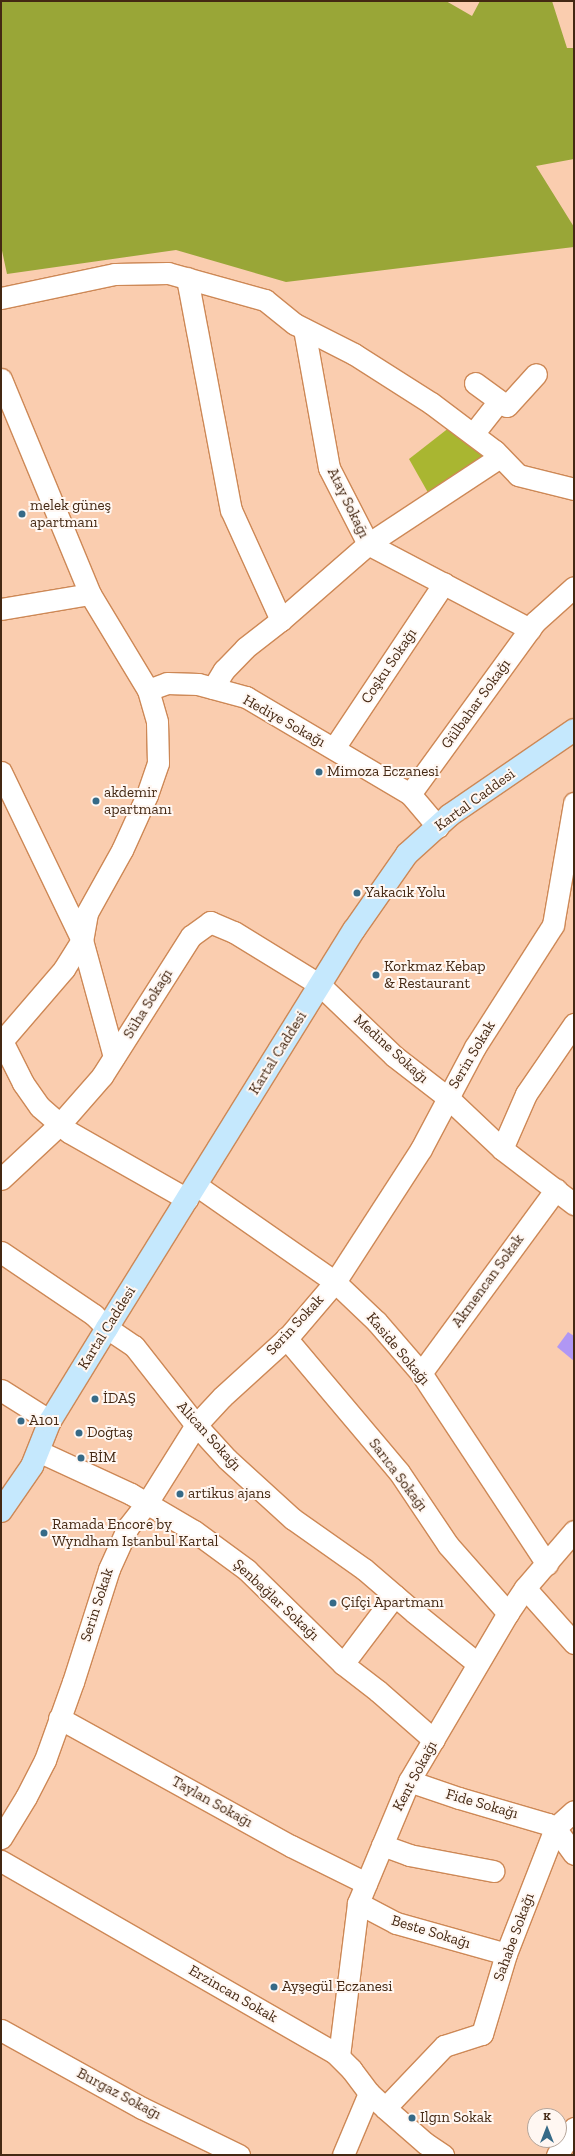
<!DOCTYPE html>
<meta charset="utf-8">
<style>
body{margin:0}
#map{position:relative;width:575px;height:2156px;overflow:hidden;background:#facdaf;font-family:"Zilla Slab",serif}
div>[style]{position:absolute}
.green>*{inset:0;background:#a9b631}
.forest>*{inset:0;background:#99a637}
.water>*{inset:0;background:#b097f4}
.roads{filter:drop-shadow(1px 0 #cd8856) drop-shadow(-1px 0 #cd8856) drop-shadow(0 1px #cd8856) drop-shadow(0 -1px #cd8856)}
.minor>*{height:21px;margin:-10.5px;padding:0 10.5px;transform-origin:10.5px;border-radius:10.5px;background:#fff}
.major>*{height:22px;margin:-11px;padding:0 11px;transform-origin:11px;border-radius:11px;background:#c5e8fd}
.dots>*{width:11px;height:11px;translate:-50% -50%;box-sizing:border-box;border:2px solid #fff7f2;border-radius:50%}
span{translate:-50% -50%;white-space:nowrap;text-align:center;line-height:1.15;-webkit-text-stroke:4px #fff7f2;paint-order:stroke}
.street-label{font-size:15px;color:#442813}
.poi-label{font-size:15px;color:#442813}
.left{translate:0 -50%;text-align:left}
.frame{position:absolute;inset:0;border:2px solid #442813;pointer-events:none}
.north{position:absolute;left:527px;top:2108px;width:40px;height:40px;box-sizing:border-box;background:#fff7f2;border:1px solid #b4a499;border-radius:50%;rotate:0deg;font-size:11px;font-weight:700;line-height:16px;text-align:center;color:#442813}
.north::after{content:'';display:block;margin:auto;width:14px;height:18px;background:#366a87;clip-path:polygon(50% 0,100% 100%,50% 72%,0 100%)}
</style>
<div id="map">
<div class="green">
<div style="clip-path:polygon(450px 427px,486px 455px,431px 498px,409px 459px)"></div>
</div>
<div class="forest">
<div style="clip-path:polygon(1px 1px,446px 1px,472px 16px,480px 1px,552px 1px,567px 48px,574px 48px,574px 159px,536px 166px,574px 227px,574px 247px,286px 282px,176px 250px,7px 274px,1px 246px)"></div>
</div>
<div class="water">
<div style="clip-path:polygon(568px 1332px,574px 1336px,574px 1361px,557px 1347px)"></div>
</div>
<div class="roads">
<div class="minor">
<div style="left:187px;top:278px;width:236px;rotate:79.3deg"></div>
<div style="left:231px;top:510px;width:121px;rotate:65.6deg"></div>
<div style="left:281px;top:620px;width:116px;rotate:-41.1deg"></div>
<div style="left:368px;top:544px;width:158px;rotate:-33.4deg"></div>
<div style="left:1px;top:298px;width:116px;rotate:-11.9deg"></div>
<div style="left:115px;top:274px;width:53px;rotate:-1.1deg"></div>
<div style="left:168px;top:273px;width:101px;rotate:15.6deg"></div>
<div style="left:265px;top:300px;width:38px;rotate:39deg"></div>
<div style="left:295px;top:324px;width:66px;rotate:27deg"></div>
<div style="left:354px;top:354px;width:91px;rotate:32.5deg"></div>
<div style="left:431px;top:403px;width:80px;rotate:36.9deg"></div>
<div style="left:495px;top:451px;width:33px;rotate:46deg"></div>
<div style="left:518px;top:475px;width:58px;rotate:14deg"></div>
<div style="left:304px;top:329px;width:141px;rotate:79.8deg"></div>
<div style="left:329px;top:468px;width:85px;rotate:62.8deg"></div>
<div style="left:368px;top:544px;width:183px;rotate:27.7deg"></div>
<div style="left:1px;top:379px;width:233px;rotate:67.5deg"></div>
<div style="left:90px;top:594px;width:112px;rotate:58.9deg"></div>
<div style="left:148px;top:690px;width:33px;rotate:74deg"></div>
<div style="left:157px;top:722px;width:41px;rotate:88.6deg"></div>
<div style="left:158px;top:763px;width:34px;rotate:109deg"></div>
<div style="left:147px;top:795px;width:60px;rotate:114.4deg"></div>
<div style="left:122px;top:850px;width:72px;rotate:119.1deg"></div>
<div style="left:87px;top:913px;width:27px;rotate:100deg"></div>
<div style="left:82px;top:940px;width:34px;rotate:122deg"></div>
<div style="left:64px;top:969px;width:95px;rotate:130.7deg"></div>
<div style="left:2px;top:1041px;width:2px;rotate:-117deg"></div>
<div style="left:475px;top:383px;width:39px;rotate:36deg"></div>
<div style="left:507px;top:406px;width:43px;rotate:-47.8deg"></div>
<div style="left:473px;top:434px;width:42px;rotate:-51.8deg"></div>
<div style="left:1px;top:609px;width:90px;rotate:-9.6deg"></div>
<div style="left:213px;top:688px;width:21px;rotate:-59deg"></div>
<div style="left:224px;top:670px;width:30px;rotate:-46deg"></div>
<div style="left:245px;top:648px;width:46px;rotate:-37.9deg"></div>
<div style="left:148px;top:690px;width:20px;rotate:-20deg"></div>
<div style="left:167px;top:683px;width:31px;rotate:2deg"></div>
<div style="left:198px;top:684px;width:50px;rotate:15.2deg"></div>
<div style="left:246px;top:697px;width:191px;rotate:30.6deg"></div>
<div style="left:334px;top:748px;width:198px;rotate:-56.3deg"></div>
<div style="left:1px;top:772px;width:187px;rotate:64.3deg"></div>
<div style="left:82px;top:940px;width:121px;rotate:74.7deg"></div>
<div style="left:438px;top:827px;width:43px;rotate:-130.3deg"></div>
<div style="left:410px;top:794px;width:213px;rotate:-54deg"></div>
<div style="left:535px;top:622px;width:52px;rotate:-41.9deg"></div>
<div style="left:2px;top:1041px;width:47px;rotate:63.4deg"></div>
<div style="left:23px;top:1083px;width:29px;rotate:55deg"></div>
<div style="left:40px;top:1107px;width:38px;rotate:41deg"></div>
<div style="left:69px;top:1132px;width:136px;rotate:29.6deg"></div>
<div style="left:502px;top:1149px;width:60px;rotate:-66.4deg"></div>
<div style="left:526px;top:1094px;width:85px;rotate:-55.6deg"></div>
<div style="left:1px;top:1179px;width:81px;rotate:-43deg"></div>
<div style="left:60px;top:1124px;width:64px;rotate:-48.8deg"></div>
<div style="left:102px;top:1076px;width:166px;rotate:-57.6deg"></div>
<div style="left:191px;top:936px;width:24px;rotate:-36deg"></div>
<div style="left:210px;top:922px;width:26px;rotate:23deg"></div>
<div style="left:234px;top:932px;width:101px;rotate:31.6deg"></div>
<div style="left:320px;top:985px;width:103px;rotate:43.8deg"></div>
<div style="left:394px;top:1056px;width:67px;rotate:37.7deg"></div>
<div style="left:447px;top:1097px;width:76px;rotate:43.4deg"></div>
<div style="left:502px;top:1149px;width:91px;rotate:37.4deg"></div>
<div style="left:196px;top:1185px;width:169px;rotate:34.9deg"></div>
<div style="left:335px;top:1282px;width:58px;rotate:43.6deg"></div>
<div style="left:377px;top:1322px;width:67px;rotate:49.2deg"></div>
<div style="left:421px;top:1373px;width:229px;rotate:56.6deg"></div>
<div style="left:1px;top:1252px;width:112px;rotate:34.1deg"></div>
<div style="left:94px;top:1315px;width:18px;rotate:45deg"></div>
<div style="left:107px;top:1328px;width:32px;rotate:34deg"></div>
<div style="left:134px;top:1346px;width:100px;rotate:51.9deg"></div>
<div style="left:196px;top:1425px;width:46px;rotate:47.6deg"></div>
<div style="left:227px;top:1459px;width:89px;rotate:42.3deg"></div>
<div style="left:293px;top:1519px;width:87px;rotate:35.2deg"></div>
<div style="left:364px;top:1569px;width:66px;rotate:40.7deg"></div>
<div style="left:414px;top:1612px;width:82px;rotate:39.1deg"></div>
<div style="left:286px;top:1338px;width:175px;rotate:49.9deg"></div>
<div style="left:399px;top:1472px;width:88px;rotate:56.1deg"></div>
<div style="left:448px;top:1545px;width:91px;rotate:48.6deg"></div>
<div style="left:421px;top:1373px;width:228px;rotate:-53.7deg"></div>
<div style="left:1px;top:1390px;width:58px;rotate:32.3deg"></div>
<div style="left:38px;top:1451px;width:102px;rotate:24.8deg"></div>
<div style="left:131px;top:1494px;width:73px;rotate:30.4deg"></div>
<div style="left:194px;top:1531px;width:66px;rotate:36.3deg"></div>
<div style="left:247px;top:1570px;width:134px;rotate:44.4deg"></div>
<div style="left:343px;top:1664px;width:44px;rotate:37.6deg"></div>
<div style="left:378px;top:1691px;width:74px;rotate:41.2deg"></div>
<div style="left:525px;top:1588px;width:74px;rotate:48.3deg"></div>
<div style="left:343px;top:1664px;width:86px;rotate:-53deg"></div>
<div style="left:59px;top:1718px;width:265px;rotate:28.9deg"></div>
<div style="left:291px;top:1846px;width:84px;rotate:26.3deg"></div>
<div style="left:409px;top:1781px;width:53px;rotate:18.8deg"></div>
<div style="left:459px;top:1798px;width:93px;rotate:16.3deg"></div>
<div style="left:548px;top:1824px;width:8px;rotate:30deg"></div>
<div style="left:555px;top:1828px;width:32px;rotate:54deg"></div>
<div style="left:1px;top:1838px;width:48px;rotate:-58.6deg"></div>
<div style="left:26px;top:1797px;width:42px;rotate:-62.8deg"></div>
<div style="left:45px;top:1760px;width:83px;rotate:-70.3deg"></div>
<div style="left:73px;top:1682px;width:119px;rotate:-72.3deg"></div>
<div style="left:109px;top:1569px;width:46px;rotate:-65.7deg"></div>
<div style="left:128px;top:1527px;width:31px;rotate:-52deg"></div>
<div style="left:147px;top:1503px;width:92px;rotate:-57.9deg"></div>
<div style="left:196px;top:1425px;width:38px;rotate:-47deg"></div>
<div style="left:222px;top:1397px;width:91px;rotate:-42.3deg"></div>
<div style="left:289px;top:1336px;width:71px;rotate:-49.6deg"></div>
<div style="left:335px;top:1282px;width:158px;rotate:-57.1deg"></div>
<div style="left:421px;top:1149px;width:115px;rotate:-62.1deg"></div>
<div style="left:475px;top:1047px;width:145px;rotate:-57.4deg"></div>
<div style="left:553px;top:925px;width:124px;rotate:-80.2deg"></div>
<div style="left:382px;top:1845px;width:29px;rotate:20deg"></div>
<div style="left:409px;top:1855px;width:86px;rotate:10.7deg"></div>
<div style="left:1px;top:1861px;width:385px;rotate:29.9deg"></div>
<div style="left:335px;top:2053px;width:23px;rotate:45deg"></div>
<div style="left:351px;top:2069px;width:30px;rotate:53deg"></div>
<div style="left:369px;top:2093px;width:22px;rotate:43deg"></div>
<div style="left:385px;top:2108px;width:53px;rotate:41.2deg"></div>
<div style="left:425px;top:2143px;width:22px;rotate:34deg"></div>
<div style="left:358px;top:1903px;width:43px;rotate:27.8deg"></div>
<div style="left:396px;top:1923px;width:114px;rotate:15.7deg"></div>
<div style="left:1px;top:2030px;width:161px;rotate:29deg"></div>
<div style="left:142px;top:2108px;width:108px;rotate:25.9deg"></div>
<div style="left:339px;top:2056px;width:154px;rotate:-82.9deg"></div>
<div style="left:358px;top:1903px;width:132px;rotate:-67.3deg"></div>
<div style="left:409px;top:1781px;width:195px;rotate:-59.5deg"></div>
<div style="left:508px;top:1613px;width:30px;rotate:-56deg"></div>
<div style="left:525px;top:1588px;width:75px;rotate:-49.3deg"></div>
<div style="left:385px;top:2108px;width:86px;rotate:-46.4deg"></div>
<div style="left:444px;top:2046px;width:40px;rotate:-18deg"></div>
<div style="left:482px;top:2034px;width:84px;rotate:-73.3deg"></div>
<div style="left:506px;top:1954px;width:135px;rotate:-68.7deg"></div>
<div style="left:555px;top:1828px;width:25px;rotate:-42deg"></div>
<div style="left:343px;top:2155px;width:67px;rotate:-67.2deg"></div>
<div style="left:557px;top:2155px;width:32px;rotate:-58deg"></div>
</div>
<div class="major">
<div style="left:1px;top:1511px;width:55px;rotate:-55.4deg"></div>
<div style="left:32px;top:1466px;width:48px;rotate:-68.2deg"></div>
<div style="left:50px;top:1421px;width:109px;rotate:-58.5deg"></div>
<div style="left:107px;top:1328px;width:468px;rotate:-58.2deg"></div>
<div style="left:354px;top:930px;width:93px;rotate:-55.1deg"></div>
<div style="left:407px;top:854px;width:58px;rotate:-42.2deg"></div>
<div style="left:450px;top:815px;width:150px;rotate:-34.4deg"></div>
</div>
</div>
<div class="dots">
<div style="left:22px;top:514px;background:#366a87"></div>
<div style="left:319px;top:772px;background:#366a87"></div>
<div style="left:96px;top:801px;background:#366a87"></div>
<div style="left:357px;top:893px;background:#366a87"></div>
<div style="left:376px;top:975px;background:#366a87"></div>
<div style="left:95px;top:1399px;background:#366a87"></div>
<div style="left:21px;top:1421px;background:#366a87"></div>
<div style="left:79px;top:1433px;background:#366a87"></div>
<div style="left:81px;top:1458px;background:#366a87"></div>
<div style="left:180px;top:1494px;background:#366a87"></div>
<div style="left:44px;top:1533px;background:#366a87"></div>
<div style="left:333px;top:1603px;background:#366a87"></div>
<div style="left:274px;top:1987px;background:#366a87"></div>
<div style="left:412px;top:2118px;background:#366a87"></div>
</div>
<div class="street-label">
<span style="left:348px;top:503px;rotate:64deg">Atay Sokağı</span>
<span style="left:389px;top:666px;rotate:-56deg">Coşku Sokağı</span>
<span style="left:476px;top:704px;rotate:-54deg">Gülbahar Sokağı</span>
<span style="left:284px;top:721px;rotate:29deg">Hediye Sokağı</span>
<span style="left:475px;top:800px;rotate:-36deg">Kartal Caddesi</span>
<span style="left:148px;top:1004px;rotate:-58deg">Süha Sokağı</span>
<span style="left:391px;top:1049px;rotate:42deg">Medine Sokağı</span>
<span style="left:278px;top:1053px;rotate:-58deg">Kartal Caddesi</span>
<span style="left:472px;top:1055px;rotate:-59deg">Serin Sokak</span>
<span style="left:488px;top:1281px;rotate:-54deg">Akmencan Sokak</span>
<span style="left:295px;top:1325px;rotate:-47deg">Serin Sokak</span>
<span style="left:107px;top:1328px;rotate:-58deg">Kartal Caddesi</span>
<span style="left:398px;top:1349px;rotate:50deg">Kaside Sokağı</span>
<span style="left:209px;top:1436px;rotate:48deg">Alican Sokağı</span>
<span style="left:398px;top:1475px;rotate:53deg">Sarıca Sokağı</span>
<span style="left:276px;top:1600px;rotate:43deg">Şenbağlar Sokağı</span>
<span style="left:97px;top:1605px;rotate:-72deg">Serin Sokak</span>
<span style="left:415px;top:1776px;rotate:-62deg">Kent Sokağı</span>
<span style="left:212px;top:1802px;rotate:29deg">Taylan Sokağı</span>
<span style="left:482px;top:1804px;rotate:16deg">Fide Sokağı</span>
<span style="left:431px;top:1932px;rotate:17deg">Beste Sokağı</span>
<span style="left:514px;top:1937px;rotate:-70deg">Sahabe Sokağı</span>
<span style="left:233px;top:1994px;rotate:30deg">Erzincan Sokak</span>
<span style="left:119px;top:2094px;rotate:28deg">Burgaz Sokağı</span>
</div>
<div class="poi-label">
<span class="left" style="left:30px;top:514px">melek güneş<br>apartmanı</span>
<span class="left" style="left:327px;top:772px">Mimoza Eczanesi</span>
<span class="left" style="left:104px;top:801px">akdemir<br>apartmanı</span>
<span class="left" style="left:365px;top:893px">Yakacık Yolu</span>
<span class="left" style="left:384px;top:975px">Korkmaz Kebap<br>&amp; Restaurant</span>
<span class="left" style="left:103px;top:1399px">İDAŞ</span>
<span class="left" style="left:29px;top:1421px">A101</span>
<span class="left" style="left:87px;top:1433px">Doğtaş</span>
<span class="left" style="left:89px;top:1458px">BİM</span>
<span class="left" style="left:188px;top:1494px">artikus ajans</span>
<span class="left" style="left:52px;top:1533px">Ramada Encore by<br>Wyndham Istanbul Kartal</span>
<span class="left" style="left:341px;top:1603px">Çifçi Apartmanı</span>
<span class="left" style="left:282px;top:1987px">Ayşegül Eczanesi</span>
<span class="left" style="left:420px;top:2118px">Ilgın Sokak</span>
</div>
<div class="frame"></div>
<div class="north">K</div>
</div>
